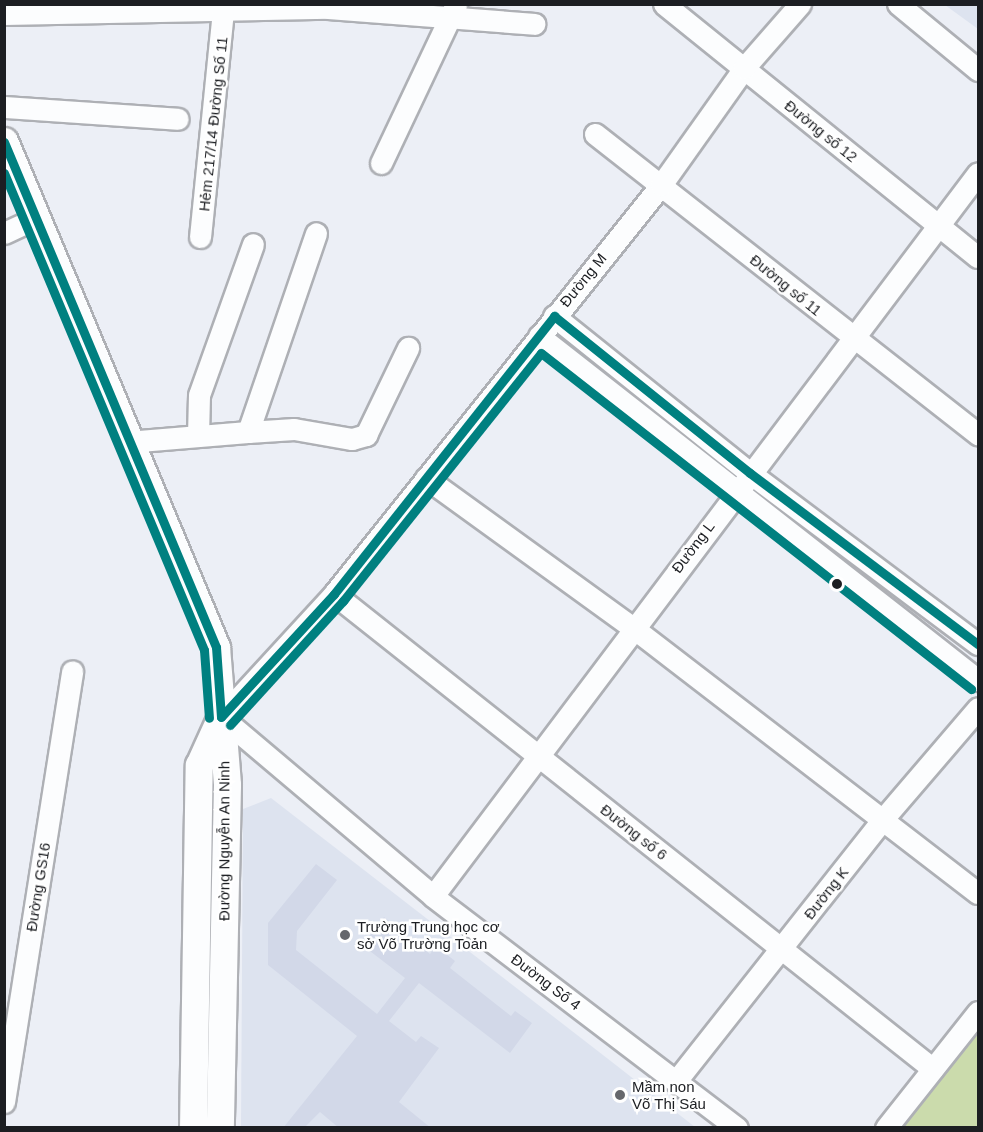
<!DOCTYPE html>
<meta charset="utf-8">
<style>
body{margin:0}
#map{position:relative;width:983px;height:1132px;overflow:hidden;background:#eceff6;font-family:Helvetica,sans-serif}
div>[style]{position:absolute}
.built>*{inset:0;background:#dde3ef}
.forest>*{inset:0;background:#cbdbac}
.building>*{inset:0;background:#d2d8e8}
.roads{filter:drop-shadow(2px 0 #aeb0b5) drop-shadow(-2px 0 #aeb0b5) drop-shadow(0 2px #aeb0b5) drop-shadow(0 -2px #aeb0b5)}
.minor>*{height:21px;margin:-10.5px;padding:0 10.5px;transform-origin:10.5px;border-radius:10.5px;background:#fcfdfe}
.major>*{height:27px;margin:-13.5px;padding:0 13.5px;transform-origin:13.5px;border-radius:13.5px;background:#fcfdfe}
.bus-1>*{height:9px;margin:-4.5px;padding:0 4.5px;transform-origin:4.5px;border-radius:4.5px;background:#008080}
.bus-2>*{height:9px;margin:-4.5px;padding:0 4.5px;transform-origin:4.5px;border-radius:4.5px;background:#008080}
.dots>*{width:16px;height:16px;translate:-50% -50%;box-sizing:border-box;border:3px solid #fff;border-radius:50%}
span{translate:-50% -50%;white-space:nowrap;text-align:center;line-height:1.15;-webkit-text-stroke:5px #fff;paint-order:stroke}
.street-label{font-size:15px;color:#1c1e22}
.poi-label{font-size:15px;color:#1c1e22}
.left{translate:0 -50%;text-align:left}
.frame{position:absolute;inset:0;border:6px solid #1c1e22;pointer-events:none}
</style>
<div id="map">
<div class="built">
<div style="clip-path:polygon(945px 5px,978px 5px,978px 29px)"></div>
<div style="clip-path:polygon(271px 798px,612px 1062px,695px 1127px,241px 1128px,243px 809px)"></div>
</div>
<div class="forest">
<div style="clip-path:polygon(978px 1032px,978px 1127px,902px 1127px)"></div>
</div>
<div class="building">
<div style="clip-path:polygon(316px 864px,337px 880px,297px 931px,296px 950px,377px 1014px,405px 978px,362px 945px,384px 917px,430px 954px,436px 946px,455px 961px,450px 968px,511px 1016px,515px 1011px,532px 1023px,510px 1053px,419px 983px,389px 1021px,416px 1042px,421px 1036px,439px 1048px,399px 1102px,431px 1128px,339px 1128px,320px 1112px,304px 1128px,283px 1128px,357px 1036px,268px 965px,268px 923px)"></div>
</div>
<div class="roads">
<div class="minor">
<div style="left:664px;top:4px;width:403px;rotate:38.9deg"></div>
<div style="left:898px;top:4px;width:104px;rotate:39.5deg"></div>
<div style="left:4px;top:14px;width:324px;rotate:-1.1deg"></div>
<div style="left:328px;top:8px;width:207px;rotate:4.4deg"></div>
<div style="left:4px;top:107px;width:174px;rotate:3.9deg"></div>
<div style="left:595px;top:134px;width:487px;rotate:38.1deg"></div>
<div style="left:381px;top:163px;width:176px;rotate:-64.7deg"></div>
<div style="left:4px;top:233px;width:35px;rotate:-25deg"></div>
<div style="left:200px;top:237px;width:227px;rotate:-84.2deg"></div>
<div style="left:554px;top:316px;width:251px;rotate:38.7deg"></div>
<div style="left:750px;top:473px;width:285px;rotate:36.9deg"></div>
<div style="left:539px;top:336px;width:558px;rotate:38.08deg"></div>
<div style="left:248px;top:432px;width:46px;rotate:-3.7deg"></div>
<div style="left:294px;top:429px;width:59px;rotate:9.8deg"></div>
<div style="left:352px;top:439px;width:15px;rotate:-16deg"></div>
<div style="left:366px;top:435px;width:97px;rotate:-64.2deg"></div>
<div style="left:198px;top:436px;width:41px;rotate:-88.6deg"></div>
<div style="left:199px;top:395px;width:160px;rotate:-70.3deg"></div>
<div style="left:127px;top:442px;width:121px;rotate:-4.7deg"></div>
<div style="left:248px;top:432px;width:210px;rotate:-71.1deg"></div>
<div style="left:426px;top:478px;width:254px;rotate:35.9deg"></div>
<div style="left:632px;top:627px;width:436px;rotate:37.6deg"></div>
<div style="left:334px;top:594px;width:764px;rotate:38.41deg"></div>
<div style="left:433px;top:896px;width:905px;rotate:-52.99deg"></div>
<div style="left:676px;top:1081px;width:334px;rotate:-51.7deg"></div>
<div style="left:883px;top:819px;width:146px;rotate:-49.4deg"></div>
<div style="left:4px;top:1102px;width:436px;rotate:-81deg"></div>
<div style="left:737px;top:1128px;width:382px;rotate:-142.7deg"></div>
<div style="left:433px;top:896px;width:277px;rotate:-139.8deg"></div>
<div style="left:221px;top:717px;width:167px;rotate:-47.4deg"></div>
<div style="left:334px;top:594px;width:524px;rotate:-51.36deg"></div>
<div style="left:661px;top:185px;width:143px;rotate:-54.6deg"></div>
<div style="left:744px;top:68px;width:85px;rotate:-48.8deg"></div>
<div style="left:886px;top:1128px;width:148px;rotate:-51.6deg"></div>
</div>
<div class="major">
<div style="left:4px;top:141px;width:549px;rotate:67.27deg"></div>
<div style="left:216px;top:647px;width:138px;rotate:85.4deg"></div>
<div style="left:227px;top:785px;width:343px;rotate:91.2deg"></div>
<div style="left:193px;top:1128px;width:363px;rotate:-89.1deg"></div>
<div style="left:199px;top:765px;width:51px;rotate:-65.5deg"></div>
</div>
</div>
<div class="bus-1">
<div style="left:4px;top:142px;width:548px;rotate:67.23deg"></div>
<div style="left:216px;top:647px;width:70px;rotate:85.9deg"></div>
<div style="left:221px;top:717px;width:167px;rotate:-47.4deg"></div>
<div style="left:334px;top:594px;width:355px;rotate:-51.6deg"></div>
<div style="left:554px;top:316px;width:251px;rotate:38.7deg"></div>
<div style="left:750px;top:473px;width:285px;rotate:36.9deg"></div>
</div>
<div class="bus-2">
<div style="left:4px;top:173px;width:517px;rotate:67.25deg"></div>
<div style="left:204px;top:650px;width:68px;rotate:85.8deg"></div>
<div style="left:230px;top:725px;width:168px;rotate:-47.7deg"></div>
<div style="left:343px;top:601px;width:317px;rotate:-51.4deg"></div>
<div style="left:541px;top:353px;width:546px;rotate:38deg"></div>
</div>
<div class="dots">
<div style="left:837px;top:584px;background:#1c1e22"></div>
<div style="left:345px;top:935px;background:#65676c"></div>
<div style="left:620px;top:1095px;background:#65676c"></div>
</div>
<div class="street-label">
<span style="left:213px;top:124px;rotate:-84deg">Hẻm 217/14 Đường Số 11</span>
<span style="left:821px;top:131px;rotate:39deg">Đường số 12</span>
<span style="left:583px;top:280px;rotate:-51deg">Đường M</span>
<span style="left:786px;top:285px;rotate:39deg">Đường số 11</span>
<span style="left:693px;top:547px;rotate:-53deg">Đường L</span>
<span style="left:634px;top:832px;rotate:38deg">Đường số 6</span>
<span style="left:224px;top:841px;rotate:-90deg">Đường Nguyễn An Ninh</span>
<span style="left:38px;top:887px;rotate:-81deg">Đường GS16</span>
<span style="left:826px;top:893px;rotate:-52deg">Đường K</span>
<span style="left:546px;top:982px;rotate:37deg">Đường Số 4</span>
</div>
<div class="poi-label">
<span class="left" style="left:357px;top:935px">Trường Trung học cơ<br>sở Võ Trường Toản</span>
<span class="left" style="left:632px;top:1095px">Mầm non<br>Võ Thị Sáu</span>
</div>
<div class="frame"></div>
</div>
